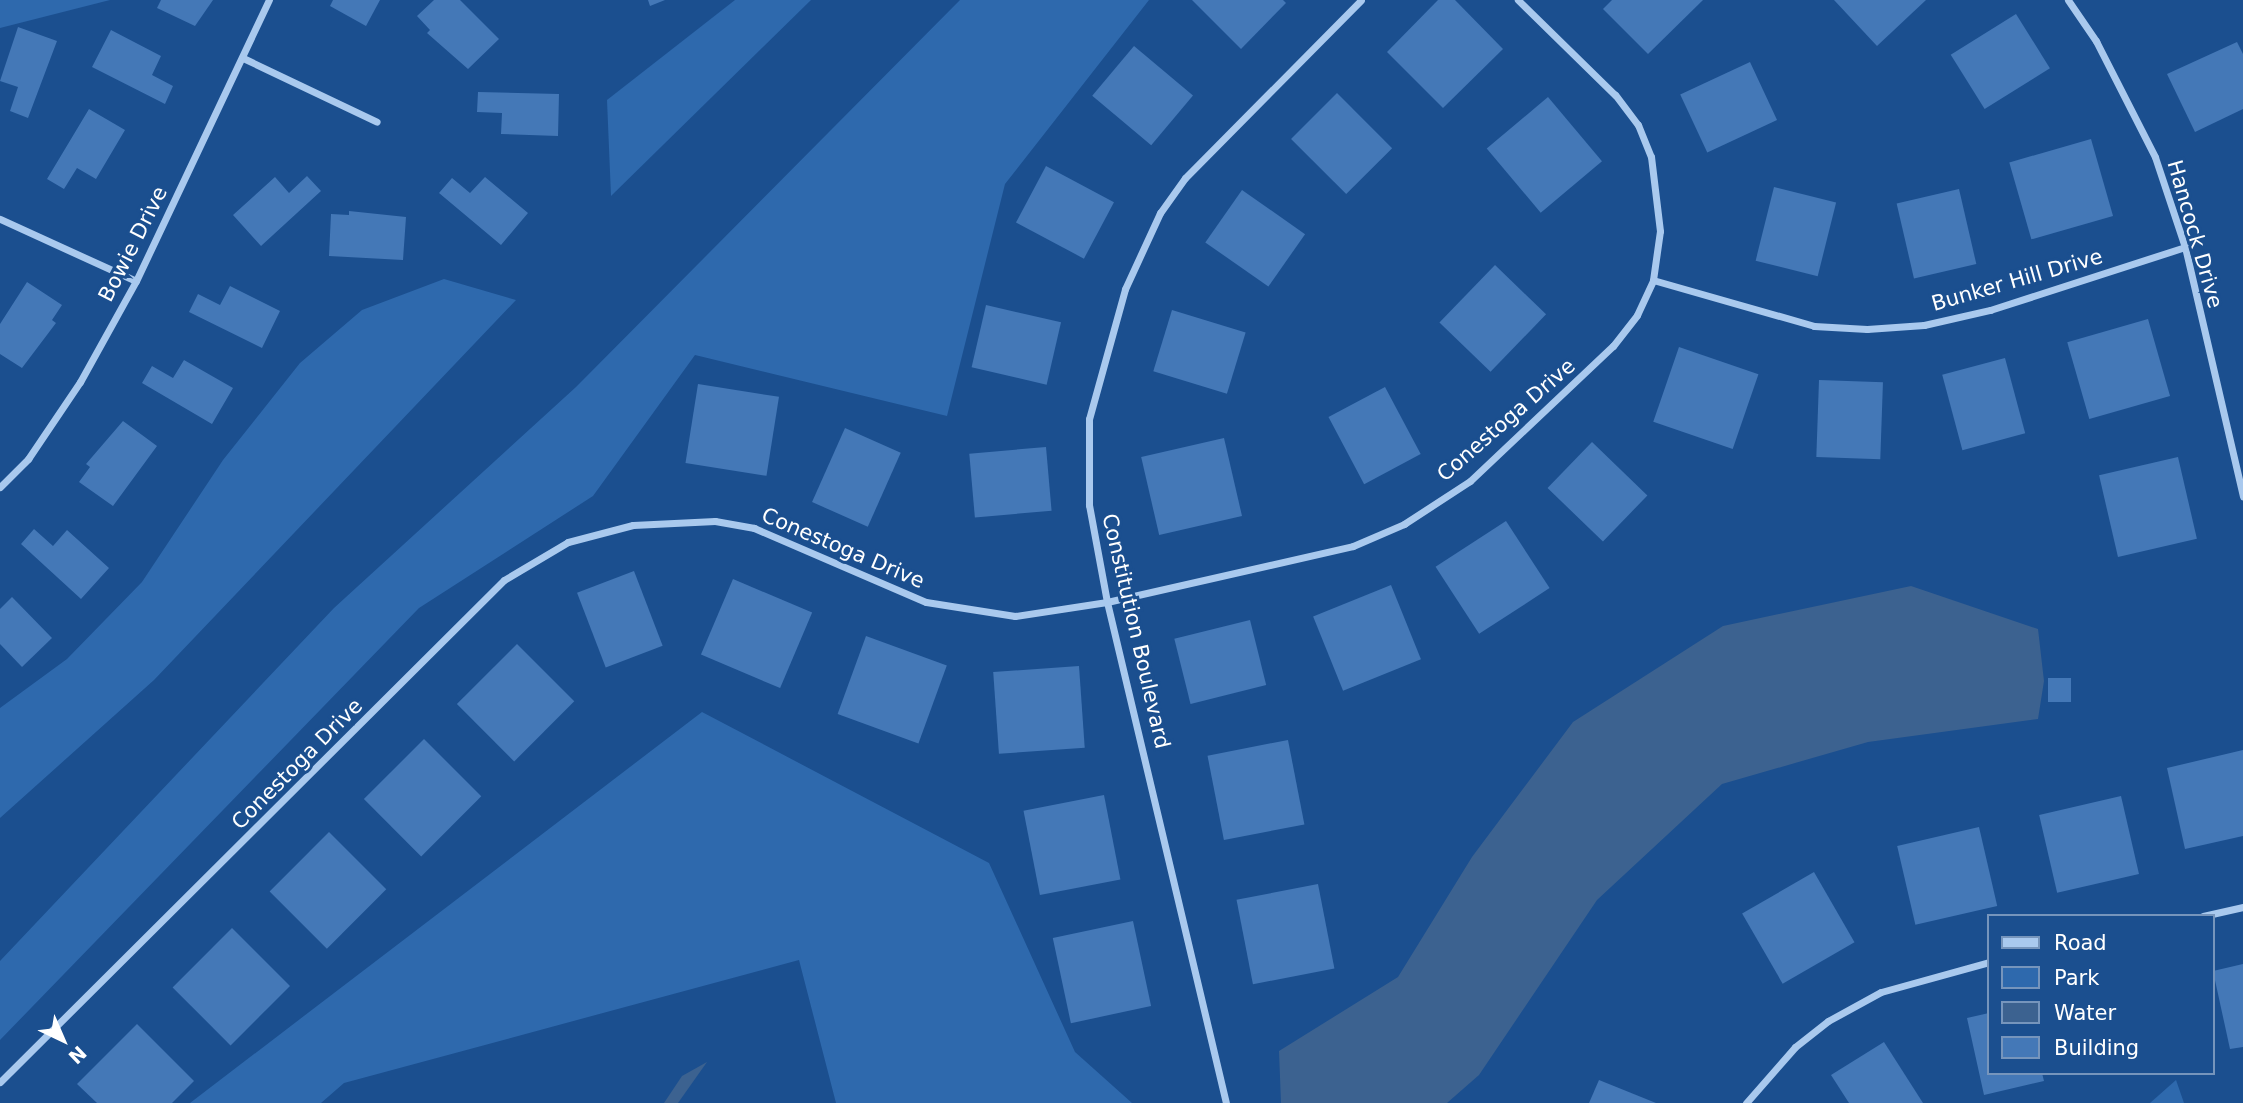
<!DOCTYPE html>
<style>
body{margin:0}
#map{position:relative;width:2243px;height:1103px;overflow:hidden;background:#1b4f8f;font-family:"DejaVu Sans",sans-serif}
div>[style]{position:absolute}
.green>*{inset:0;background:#2e69ad}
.water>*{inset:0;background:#3c6290}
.building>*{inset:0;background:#4478b7;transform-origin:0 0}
.street>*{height:7px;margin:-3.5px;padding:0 3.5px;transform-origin:3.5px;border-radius:3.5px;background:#a9c9ee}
span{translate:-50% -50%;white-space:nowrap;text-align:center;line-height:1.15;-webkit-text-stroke:6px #1b4f8f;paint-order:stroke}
.street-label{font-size:21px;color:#fff}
.legend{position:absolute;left:1987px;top:914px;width:228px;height:161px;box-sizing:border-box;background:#1b4f8f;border:2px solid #7695bc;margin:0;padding:9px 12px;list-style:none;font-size:21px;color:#fff}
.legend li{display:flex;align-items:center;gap:14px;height:35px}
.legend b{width:35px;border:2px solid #7695bc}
.north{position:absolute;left:28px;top:1005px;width:70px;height:70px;-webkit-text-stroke:5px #1b4f8f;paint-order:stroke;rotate:136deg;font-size:19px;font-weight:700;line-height:28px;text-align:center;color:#fff}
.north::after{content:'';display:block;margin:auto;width:24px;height:32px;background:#fff;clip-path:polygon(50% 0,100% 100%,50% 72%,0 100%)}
</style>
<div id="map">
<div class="green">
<div style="clip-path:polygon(0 0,110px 0,0 28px)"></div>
<div style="clip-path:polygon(735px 0,811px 0,611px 196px,607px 100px)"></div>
<div style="clip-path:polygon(960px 0,1149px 0,1005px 184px,947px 416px,695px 355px,593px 496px,419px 608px,0 1040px,0 961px,334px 608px,576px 387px)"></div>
<div style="clip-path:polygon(444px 279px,516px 300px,154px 680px,0 818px,0 708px,67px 659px,142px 582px,223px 460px,300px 363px,362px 310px)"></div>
<div style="clip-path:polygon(702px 712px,989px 863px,1075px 1052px,1132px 1103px,836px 1103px,799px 960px,344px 1083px,321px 1103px,190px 1103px)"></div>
<div style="clip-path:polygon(2176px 1080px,2184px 1103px,2150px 1103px)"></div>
</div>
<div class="water">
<div style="clip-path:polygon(1911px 586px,2038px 629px,2044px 681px,2038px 719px,1868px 742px,1722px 784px,1597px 900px,1479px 1075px,1447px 1103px,1281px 1103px,1279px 1051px,1398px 977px,1472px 857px,1573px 722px,1723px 626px)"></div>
<div style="clip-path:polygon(707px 1062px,678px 1103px,664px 1103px,682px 1076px)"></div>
</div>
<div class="building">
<div style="clip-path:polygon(161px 0,213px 0,195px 26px,157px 8px)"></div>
<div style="clip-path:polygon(333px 0,380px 0,366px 26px,330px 6px)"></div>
<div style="clip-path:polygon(434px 0,460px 0,499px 39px,468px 69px,427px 33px,430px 30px,417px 16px)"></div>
<div style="clip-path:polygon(648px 0,665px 0,650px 6px)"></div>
<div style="clip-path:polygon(1192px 0,1283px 0,1286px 3px,1241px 49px)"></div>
<div style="clip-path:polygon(1438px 0,1455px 0,1503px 49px,1443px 108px,1387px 52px)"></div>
<div style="clip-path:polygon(1612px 0,1703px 0,1648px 54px,1603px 9px)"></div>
<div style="clip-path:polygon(1834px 0,1926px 0,1877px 46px)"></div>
<div style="left:2016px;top:14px;width:64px;height:77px;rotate:58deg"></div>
<div style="clip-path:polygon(18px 27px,57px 41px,28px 118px,10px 111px,18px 87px,0 81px)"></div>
<div style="clip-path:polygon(111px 30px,161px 56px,152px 75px,173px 86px,165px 104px,92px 67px)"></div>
<div style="clip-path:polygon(2237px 42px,2243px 54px,2243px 109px,2195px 132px,2167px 74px)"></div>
<div style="left:1134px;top:46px;width:77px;height:65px;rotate:40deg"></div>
<div style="left:1750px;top:62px;width:64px;height:77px;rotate:65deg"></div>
<div style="clip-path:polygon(478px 92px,559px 94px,558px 136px,501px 134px,502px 113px,477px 112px)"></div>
<div style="left:1337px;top:93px;width:78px;height:65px;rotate:45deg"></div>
<div style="left:1548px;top:97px;width:84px;height:80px;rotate:50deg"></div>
<div style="clip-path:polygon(89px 109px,125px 130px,96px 179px,77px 168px,64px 189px,47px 179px)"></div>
<div style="left:2091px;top:139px;width:80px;height:85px;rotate:74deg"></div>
<div style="left:1046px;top:166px;width:77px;height:64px;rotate:28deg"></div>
<div style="clip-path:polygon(307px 176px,321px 191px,261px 246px,233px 215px,275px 177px,289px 193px)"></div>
<div style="clip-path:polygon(485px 177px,528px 213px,501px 245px,439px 193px,452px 178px,470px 193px)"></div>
<div style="left:1774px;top:187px;width:64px;height:76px;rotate:14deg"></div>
<div style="left:1959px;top:189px;width:77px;height:64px;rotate:77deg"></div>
<div style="left:1242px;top:190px;width:77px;height:64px;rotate:35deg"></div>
<div style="clip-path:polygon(349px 211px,406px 217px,403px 260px,329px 256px,331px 214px,349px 215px)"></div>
<div style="left:1495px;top:265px;width:71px;height:80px;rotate:44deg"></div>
<div style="clip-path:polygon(27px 282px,62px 305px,52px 320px,56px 323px,22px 368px,0 354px,0 324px)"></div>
<div style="clip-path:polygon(230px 286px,280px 311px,262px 348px,189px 312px,198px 294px,220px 305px)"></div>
<div style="left:986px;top:305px;width:77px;height:64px;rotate:13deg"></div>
<div style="left:1172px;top:310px;width:77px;height:64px;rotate:17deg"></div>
<div style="left:2148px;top:319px;width:80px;height:84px;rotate:74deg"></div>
<div style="left:1679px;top:347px;width:84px;height:79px;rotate:19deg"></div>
<div style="left:2005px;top:358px;width:78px;height:65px;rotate:75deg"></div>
<div style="clip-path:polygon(184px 360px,233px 388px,212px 424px,142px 383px,152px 366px,173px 378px)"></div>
<div style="left:1819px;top:380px;width:64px;height:77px;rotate:2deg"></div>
<div style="left:698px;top:384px;width:82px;height:80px;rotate:9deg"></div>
<div style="left:1385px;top:387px;width:76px;height:64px;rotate:62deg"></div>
<div style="clip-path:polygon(123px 421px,157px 446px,113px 506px,79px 482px,90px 467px,86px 464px)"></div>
<div style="left:845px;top:428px;width:61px;height:81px;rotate:24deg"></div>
<div style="left:1224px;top:438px;width:80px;height:85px;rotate:77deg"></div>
<div style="left:1592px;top:442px;width:77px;height:64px;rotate:44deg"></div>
<div style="left:1046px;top:447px;width:64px;height:77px;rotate:85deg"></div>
<div style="left:2178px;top:457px;width:84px;height:81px;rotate:77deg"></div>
<div style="left:1506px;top:521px;width:80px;height:84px;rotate:57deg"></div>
<div style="clip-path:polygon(34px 529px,53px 546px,67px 530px,109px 568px,81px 599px,21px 544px)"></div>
<div style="left:634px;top:571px;width:80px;height:61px;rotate:69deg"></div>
<div style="left:733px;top:579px;width:86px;height:82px;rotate:23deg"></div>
<div style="left:1391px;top:585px;width:80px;height:84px;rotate:68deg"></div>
<div style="clip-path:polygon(12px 597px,52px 638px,22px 667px,0 644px,0 609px)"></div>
<div style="left:1250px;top:620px;width:67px;height:78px;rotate:76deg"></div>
<div style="left:866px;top:636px;width:86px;height:83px;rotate:20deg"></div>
<div style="left:517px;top:644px;width:81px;height:85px;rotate:45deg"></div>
<div style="left:1079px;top:666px;width:82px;height:86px;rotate:86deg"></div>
<div style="left:2048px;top:678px;width:23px;height:24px"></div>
<div style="left:424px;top:739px;width:81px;height:85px;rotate:45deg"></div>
<div style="left:1288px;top:740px;width:86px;height:82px;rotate:79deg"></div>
<div style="clip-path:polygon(2243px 750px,2243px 836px,2185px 849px,2167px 768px)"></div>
<div style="left:1104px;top:795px;width:86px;height:82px;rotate:79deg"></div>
<div style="left:2121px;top:796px;width:80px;height:84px;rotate:77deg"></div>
<div style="left:1979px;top:827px;width:81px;height:84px;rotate:77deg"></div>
<div style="left:329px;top:832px;width:81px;height:84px;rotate:45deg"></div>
<div style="left:1814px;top:872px;width:81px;height:83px;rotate:60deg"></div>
<div style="left:1318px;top:884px;width:86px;height:83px;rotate:79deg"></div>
<div style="left:1133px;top:921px;width:87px;height:82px;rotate:78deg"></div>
<div style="left:232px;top:928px;width:82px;height:84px;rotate:45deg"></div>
<div style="clip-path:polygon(2243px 964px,2243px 1047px,2230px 1049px,2213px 971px)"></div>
<div style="clip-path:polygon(1989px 1013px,1989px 1073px,2042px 1073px,2044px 1081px,1984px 1095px,1967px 1018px)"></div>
<div style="clip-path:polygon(137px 1024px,194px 1081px,172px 1103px,97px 1103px,77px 1084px)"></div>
<div style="clip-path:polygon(1884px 1042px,1923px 1103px,1849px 1103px,1831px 1075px)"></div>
<div style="clip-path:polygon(1599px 1080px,1656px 1103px,1589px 1103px)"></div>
</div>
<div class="street">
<div style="left:2068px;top:0;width:50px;rotate:55.7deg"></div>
<div style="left:2096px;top:41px;width:130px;rotate:63deg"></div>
<div style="left:2155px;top:157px;width:95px;rotate:71.6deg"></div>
<div style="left:2185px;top:247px;width:256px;rotate:76.9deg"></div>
<div style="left:243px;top:58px;width:148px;rotate:25.5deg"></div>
<div style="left:0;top:219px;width:149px;rotate:24.5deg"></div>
<div style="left:1653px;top:280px;width:167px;rotate:15.9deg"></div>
<div style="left:1814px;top:326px;width:53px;rotate:3.2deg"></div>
<div style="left:1867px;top:329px;width:57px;rotate:-4deg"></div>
<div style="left:1924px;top:325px;width:68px;rotate:-12.8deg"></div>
<div style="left:1990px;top:310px;width:205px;rotate:-17.9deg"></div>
<div style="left:0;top:487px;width:40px;rotate:-45deg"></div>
<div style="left:28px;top:459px;width:93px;rotate:-56deg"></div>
<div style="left:80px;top:382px;width:115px;rotate:-61deg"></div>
<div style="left:136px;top:281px;width:311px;rotate:-64.7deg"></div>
<div style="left:2203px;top:916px;width:41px;rotate:-12.7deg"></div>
<div style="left:0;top:1082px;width:711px;rotate:-44.89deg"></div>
<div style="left:504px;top:580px;width:74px;rotate:-30.7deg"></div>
<div style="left:568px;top:542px;width:67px;rotate:-14.7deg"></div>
<div style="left:633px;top:525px;width:82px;rotate:-2.8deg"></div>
<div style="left:715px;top:521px;width:40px;rotate:10deg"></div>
<div style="left:754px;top:528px;width:187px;rotate:23.3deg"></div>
<div style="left:926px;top:602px;width:90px;rotate:8.9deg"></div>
<div style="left:1015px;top:616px;width:93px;rotate:-8.7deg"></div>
<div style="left:1107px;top:602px;width:252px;rotate:-12.8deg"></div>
<div style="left:1353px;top:546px;width:56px;rotate:-23.3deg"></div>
<div style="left:1404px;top:524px;width:79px;rotate:-33.1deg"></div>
<div style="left:1470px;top:481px;width:197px;rotate:-43.4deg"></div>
<div style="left:1613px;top:346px;width:39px;rotate:-52deg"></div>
<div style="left:1637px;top:315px;width:38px;rotate:-65deg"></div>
<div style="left:1653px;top:280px;width:49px;rotate:-81.9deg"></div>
<div style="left:1660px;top:231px;width:75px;rotate:-96.9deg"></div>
<div style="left:1651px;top:157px;width:35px;rotate:-112deg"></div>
<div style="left:1638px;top:125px;width:38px;rotate:-127deg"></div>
<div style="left:1615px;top:95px;width:136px;rotate:-135.6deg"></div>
<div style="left:1226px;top:1103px;width:515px;rotate:-103.36deg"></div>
<div style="left:1107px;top:602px;width:99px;rotate:-100.5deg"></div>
<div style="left:1089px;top:505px;width:86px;rotate:-90deg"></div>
<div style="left:1089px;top:419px;width:135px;rotate:-74.5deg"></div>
<div style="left:1125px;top:289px;width:84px;rotate:-65.3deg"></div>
<div style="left:1160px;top:213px;width:43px;rotate:-54.5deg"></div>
<div style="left:1185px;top:178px;width:250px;rotate:-45.3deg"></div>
<div style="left:1746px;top:1103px;width:74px;rotate:-48.8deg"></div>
<div style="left:1795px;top:1047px;width:42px;rotate:-38.2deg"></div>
<div style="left:1828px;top:1021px;width:60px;rotate:-28.7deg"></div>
<div style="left:1881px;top:992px;width:112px;rotate:-15.5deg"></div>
</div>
<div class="street-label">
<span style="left:2195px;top:234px;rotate:74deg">Hancock Drive</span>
<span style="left:133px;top:244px;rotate:-63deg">Bowie Drive</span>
<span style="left:2017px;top:280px;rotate:-16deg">Bunker Hill Drive</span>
<span style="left:1506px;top:420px;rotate:-41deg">Conestoga Drive</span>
<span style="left:843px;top:548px;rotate:23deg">Conestoga Drive</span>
<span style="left:1136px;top:631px;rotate:77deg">Constitution Boulevard</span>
<span style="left:297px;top:764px;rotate:-45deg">Conestoga Drive</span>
</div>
<ul class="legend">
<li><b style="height:9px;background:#a9c9ee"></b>Road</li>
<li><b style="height:19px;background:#2e69ad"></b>Park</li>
<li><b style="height:19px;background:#3c6290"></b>Water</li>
<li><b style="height:19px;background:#4478b7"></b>Building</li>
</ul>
<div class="north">N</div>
</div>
